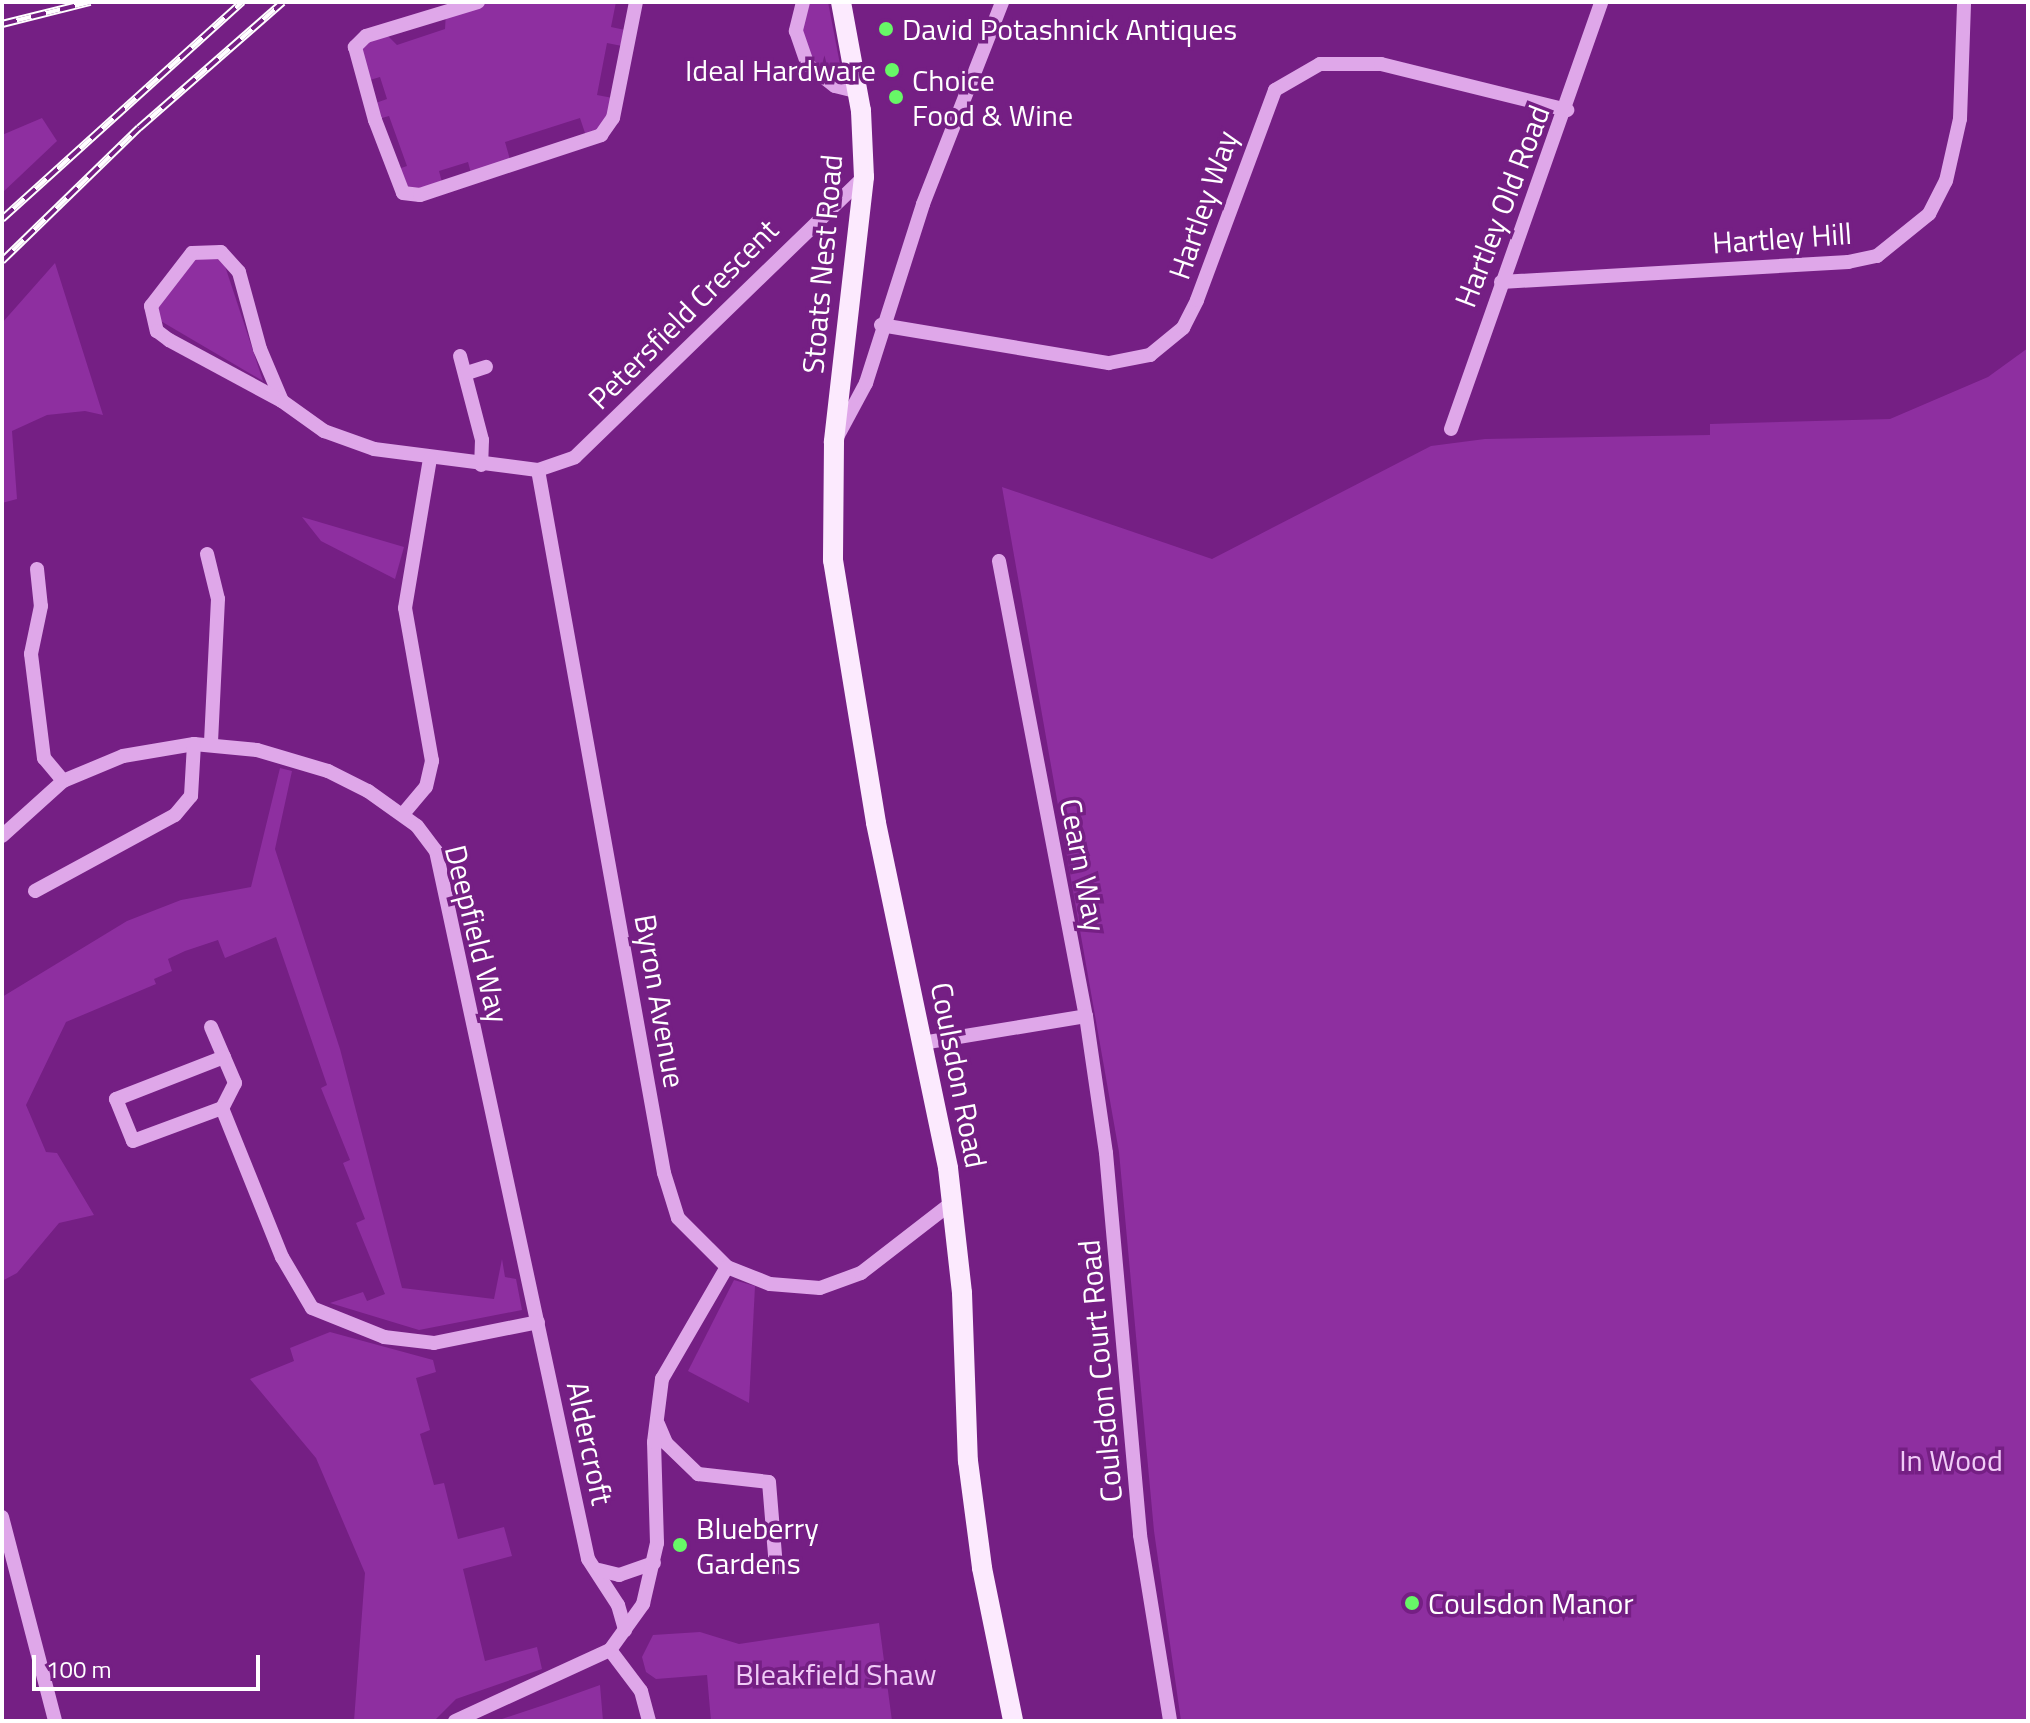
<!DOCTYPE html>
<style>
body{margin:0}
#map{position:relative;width:2030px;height:1723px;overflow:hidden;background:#751f84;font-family:"Titillium Web",sans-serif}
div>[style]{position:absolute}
.green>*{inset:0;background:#8e2fa0}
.minor>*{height:14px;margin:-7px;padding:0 7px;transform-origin:7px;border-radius:7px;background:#dfa7e9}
.major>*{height:20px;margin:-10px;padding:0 10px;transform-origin:10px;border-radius:10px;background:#fceafe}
.rail>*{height:8px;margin-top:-4px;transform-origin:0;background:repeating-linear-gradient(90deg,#751f84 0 15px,#fff 0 30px);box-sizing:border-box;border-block:2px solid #fff}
.dots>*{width:22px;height:22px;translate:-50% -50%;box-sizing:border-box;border:4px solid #751f84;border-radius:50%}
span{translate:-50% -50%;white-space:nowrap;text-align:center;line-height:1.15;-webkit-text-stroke:7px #751f84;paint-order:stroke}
.poi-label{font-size:30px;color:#fff}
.left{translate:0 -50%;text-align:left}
.right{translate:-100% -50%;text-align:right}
.street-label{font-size:30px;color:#fff}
.park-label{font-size:30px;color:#f0cbf7}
.frame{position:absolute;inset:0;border:4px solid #fff;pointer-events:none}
.scale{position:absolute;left:32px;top:1655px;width:228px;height:36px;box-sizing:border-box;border:4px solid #fff;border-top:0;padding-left:10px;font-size:24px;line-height:28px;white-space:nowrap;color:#fff;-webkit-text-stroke:6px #751f84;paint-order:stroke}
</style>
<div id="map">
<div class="green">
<div style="clip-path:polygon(478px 2px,616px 2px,611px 27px,630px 31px,627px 47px,607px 43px,597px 95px,618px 99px,613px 118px,587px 139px,580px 118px,505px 142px,511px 163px,472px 177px,468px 162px,439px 171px,443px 186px,410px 195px,392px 171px,407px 166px,389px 116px,375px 120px,370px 105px,387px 99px,380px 77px,363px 82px,357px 63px,366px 36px,383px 31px,397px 45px,445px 29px,446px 12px)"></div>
<div style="clip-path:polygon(809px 2px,828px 2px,844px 85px,813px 65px,799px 36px)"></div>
<div style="clip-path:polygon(42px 118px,57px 141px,2px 193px,2px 135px)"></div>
<div style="clip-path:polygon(217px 257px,224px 263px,263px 381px,159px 320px,158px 304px,195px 260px)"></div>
<div style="clip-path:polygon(55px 263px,103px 415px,85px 411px,47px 415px,12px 431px,17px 499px,2px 503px,2px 323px)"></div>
<div style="clip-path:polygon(2028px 348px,2028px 1721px,1181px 1721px,1154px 1531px,1119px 1152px,1002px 487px,1212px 559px,1431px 446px,1485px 439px,1710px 435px,1710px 424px,1890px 419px,1988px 377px)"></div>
<div style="clip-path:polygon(302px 517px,404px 547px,395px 579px,321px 541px)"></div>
<div style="clip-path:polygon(280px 768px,292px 771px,275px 849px,340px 1049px,402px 1288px,494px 1299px,502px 1259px,505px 1277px,516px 1279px,522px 1310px,419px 1330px,330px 1303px,363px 1292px,367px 1301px,385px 1294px,356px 1223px,365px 1219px,343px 1163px,350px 1160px,321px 1088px,327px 1085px,276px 937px,225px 958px,218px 940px,185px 951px,168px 959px,172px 971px,154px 979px,156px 984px,66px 1022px,26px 1105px,46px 1152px,57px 1153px,94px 1215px,59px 1223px,17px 1273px,2px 1281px,2px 997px,127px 921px,181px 900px,251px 887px)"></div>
<div style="clip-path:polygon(734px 1280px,755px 1286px,749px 1403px,688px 1371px)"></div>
<div style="clip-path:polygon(330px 1332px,433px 1360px,436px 1372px,416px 1378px,430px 1430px,420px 1434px,434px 1485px,444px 1483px,458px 1539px,504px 1527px,512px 1556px,463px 1569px,485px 1661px,537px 1647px,542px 1669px,456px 1699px,434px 1721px,354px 1721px,365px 1573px,316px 1458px,250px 1379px,294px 1361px,290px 1348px)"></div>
<div style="clip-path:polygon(879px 1623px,892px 1721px,711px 1721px,707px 1675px,656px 1679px,646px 1672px,642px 1657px,653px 1635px,700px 1632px,739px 1644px)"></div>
<div style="clip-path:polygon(600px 1685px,603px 1721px,496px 1721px,547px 1704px)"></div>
</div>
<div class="minor">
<div style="left:478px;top:2px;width:117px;rotate:163.1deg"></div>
<div style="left:366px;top:36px;width:16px;rotate:135deg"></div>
<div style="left:355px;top:47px;width:76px;rotate:74.7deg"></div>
<div style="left:375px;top:120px;width:78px;rotate:69deg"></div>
<div style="left:403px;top:193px;width:17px;rotate:7deg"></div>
<div style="left:420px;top:195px;width:191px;rotate:-18.3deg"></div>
<div style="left:601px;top:135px;width:21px;rotate:-55deg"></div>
<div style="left:613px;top:118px;width:118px;rotate:-78.8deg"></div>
<div style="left:803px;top:2px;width:30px;rotate:104deg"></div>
<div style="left:796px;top:31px;width:36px;rotate:71deg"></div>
<div style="left:808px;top:65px;width:34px;rotate:38deg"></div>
<div style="left:835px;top:86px;width:25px;rotate:14deg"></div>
<div style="left:1501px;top:282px;width:348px;rotate:-3.3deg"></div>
<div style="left:1848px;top:262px;width:30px;rotate:-12deg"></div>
<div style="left:1877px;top:256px;width:67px;rotate:-38.9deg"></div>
<div style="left:1929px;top:214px;width:37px;rotate:-63deg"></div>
<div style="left:1946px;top:181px;width:64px;rotate:-77.3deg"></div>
<div style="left:1960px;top:119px;width:117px;rotate:-88deg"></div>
<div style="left:881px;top:325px;width:231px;rotate:9.5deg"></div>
<div style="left:1109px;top:363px;width:42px;rotate:-11deg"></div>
<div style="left:1150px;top:355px;width:43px;rotate:-39.3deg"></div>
<div style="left:1183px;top:328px;width:31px;rotate:-63deg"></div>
<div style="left:1197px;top:300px;width:224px;rotate:-69.6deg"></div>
<div style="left:1275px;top:90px;width:52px;rotate:-30deg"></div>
<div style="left:1320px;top:64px;width:61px"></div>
<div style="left:1381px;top:64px;width:192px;rotate:13.9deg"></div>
<div style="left:460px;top:356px;width:87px;rotate:75.3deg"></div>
<div style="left:482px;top:440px;width:25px;rotate:92deg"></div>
<div style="left:467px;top:373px;width:20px;rotate:-18deg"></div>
<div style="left:282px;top:401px;width:56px;rotate:-112.9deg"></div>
<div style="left:260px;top:349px;width:80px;rotate:-105.3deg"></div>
<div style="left:239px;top:272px;width:27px;rotate:-132deg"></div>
<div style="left:221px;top:252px;width:29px;rotate:178deg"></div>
<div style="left:192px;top:253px;width:67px;rotate:127.7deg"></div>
<div style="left:151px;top:306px;width:26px;rotate:77deg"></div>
<div style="left:157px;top:331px;width:15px;rotate:37deg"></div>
<div style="left:169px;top:340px;width:128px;rotate:28.4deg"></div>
<div style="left:282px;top:401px;width:52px;rotate:35.5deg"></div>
<div style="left:324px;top:431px;width:53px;rotate:19.8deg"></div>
<div style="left:374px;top:449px;width:165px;rotate:7.3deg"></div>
<div style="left:538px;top:470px;width:39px;rotate:-19deg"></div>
<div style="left:575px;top:457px;width:402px;rotate:-44.1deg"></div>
<div style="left:1451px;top:429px;width:453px;rotate:-70.6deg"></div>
<div style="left:836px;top:439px;width:64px;rotate:-61.8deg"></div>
<div style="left:866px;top:383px;width:188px;rotate:-72.3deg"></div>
<div style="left:923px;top:204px;width:217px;rotate:-68.6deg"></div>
<div style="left:538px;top:470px;width:714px;rotate:79.84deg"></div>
<div style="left:664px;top:1173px;width:47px;rotate:72.7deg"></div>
<div style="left:678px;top:1218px;width:69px;rotate:45deg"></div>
<div style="left:727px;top:1267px;width:46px;rotate:21.6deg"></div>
<div style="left:770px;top:1284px;width:50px;rotate:4.6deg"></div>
<div style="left:820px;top:1288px;width:44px;rotate:-20.1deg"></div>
<div style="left:861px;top:1273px;width:116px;rotate:-37.7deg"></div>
<div style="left:207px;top:554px;width:46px;rotate:76.3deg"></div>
<div style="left:218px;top:599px;width:145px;rotate:92.8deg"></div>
<div style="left:999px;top:561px;width:463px;rotate:79.2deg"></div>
<div style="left:1086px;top:1016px;width:138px;rotate:81.7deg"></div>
<div style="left:1106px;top:1153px;width:384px;rotate:84.9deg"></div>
<div style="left:1140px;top:1535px;width:188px;rotate:80.8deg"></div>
<div style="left:37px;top:569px;width:37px;rotate:84deg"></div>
<div style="left:41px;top:606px;width:49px;rotate:101.8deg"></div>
<div style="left:31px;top:654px;width:105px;rotate:82.9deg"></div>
<div style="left:44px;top:758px;width:30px;rotate:50deg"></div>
<div style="left:403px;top:814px;width:35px;rotate:-50deg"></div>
<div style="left:426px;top:787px;width:27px;rotate:-77deg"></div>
<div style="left:432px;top:761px;width:155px;rotate:-100deg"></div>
<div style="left:405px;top:608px;width:152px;rotate:-80.5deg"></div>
<div style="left:2px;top:836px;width:82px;rotate:-42deg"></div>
<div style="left:63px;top:781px;width:65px;rotate:-22.6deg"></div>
<div style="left:123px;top:756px;width:72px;rotate:-9.6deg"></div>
<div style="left:194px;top:744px;width:63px;rotate:5.4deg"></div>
<div style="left:257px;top:750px;width:74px;rotate:16.5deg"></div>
<div style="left:328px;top:771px;width:45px;rotate:26.6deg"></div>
<div style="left:368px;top:791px;width:60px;rotate:35.5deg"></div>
<div style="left:417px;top:826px;width:31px;rotate:53deg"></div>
<div style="left:436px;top:851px;width:724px;rotate:77.88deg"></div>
<div style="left:588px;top:1559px;width:55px;rotate:56.9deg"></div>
<div style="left:618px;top:1605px;width:26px;rotate:74deg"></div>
<div style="left:35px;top:891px;width:159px;rotate:-28.5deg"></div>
<div style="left:175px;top:815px;width:25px;rotate:-50deg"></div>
<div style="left:191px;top:796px;width:52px;rotate:-86.7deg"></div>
<div style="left:211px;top:1027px;width:61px;rotate:66.8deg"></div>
<div style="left:235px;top:1083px;width:28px;rotate:117deg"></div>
<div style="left:922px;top:1043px;width:166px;rotate:-9.3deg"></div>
<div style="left:224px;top:1057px;width:116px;rotate:158.7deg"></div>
<div style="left:116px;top:1099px;width:45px;rotate:68deg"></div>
<div style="left:133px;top:1141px;width:95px;rotate:-20.3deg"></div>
<div style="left:222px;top:1108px;width:161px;rotate:68.1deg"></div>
<div style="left:282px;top:1257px;width:59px;rotate:59.5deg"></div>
<div style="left:312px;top:1308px;width:78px;rotate:21.9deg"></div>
<div style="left:384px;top:1337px;width:50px;rotate:6.8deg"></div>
<div style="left:434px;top:1343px;width:106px;rotate:-11.4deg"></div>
<div style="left:658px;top:1424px;width:21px;rotate:67deg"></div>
<div style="left:666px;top:1443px;width:45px;rotate:44.1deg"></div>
<div style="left:698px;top:1474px;width:71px;rotate:6.4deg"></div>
<div style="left:769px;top:1482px;width:86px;rotate:85.3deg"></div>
<div style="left:2px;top:1517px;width:211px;rotate:75.4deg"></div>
<div style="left:599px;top:1570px;width:21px;rotate:14deg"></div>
<div style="left:619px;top:1575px;width:37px;rotate:-19deg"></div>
<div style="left:610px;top:1650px;width:51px;rotate:52.9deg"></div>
<div style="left:641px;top:1691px;width:31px;rotate:75deg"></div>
<div style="left:455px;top:1721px;width:170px;rotate:-24.6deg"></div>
<div style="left:610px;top:1650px;width:57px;rotate:-54.3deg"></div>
<div style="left:643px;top:1604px;width:63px;rotate:-77.1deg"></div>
<div style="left:657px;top:1543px;width:101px;rotate:-91.7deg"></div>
<div style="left:654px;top:1442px;width:64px;rotate:-82.8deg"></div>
<div style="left:662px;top:1379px;width:129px;rotate:-59.9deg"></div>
</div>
<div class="major">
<div style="left:841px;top:2px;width:111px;rotate:79.6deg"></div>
<div style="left:861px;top:111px;width:66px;rotate:87.4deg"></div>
<div style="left:864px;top:177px;width:267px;rotate:96.5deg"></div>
<div style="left:834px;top:442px;width:118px;rotate:90.5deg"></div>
<div style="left:833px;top:560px;width:266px;rotate:80.7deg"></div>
<div style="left:876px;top:823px;width:352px;rotate:78.2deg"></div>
<div style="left:948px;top:1168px;width:126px;rotate:83.6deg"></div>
<div style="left:962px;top:1293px;width:168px;rotate:88deg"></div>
<div style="left:968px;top:1461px;width:108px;rotate:82.5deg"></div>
<div style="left:982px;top:1568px;width:156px;rotate:78.5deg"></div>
</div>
<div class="rail">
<div style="left:2px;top:24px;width:91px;rotate:-14deg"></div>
<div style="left:2px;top:219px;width:324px;rotate:-42.1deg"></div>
<div style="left:2px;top:261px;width:191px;rotate:-44.2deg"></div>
<div style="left:139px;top:128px;width:191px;rotate:-41.2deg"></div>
</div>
<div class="dots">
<div style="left:886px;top:29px;background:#67f767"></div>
<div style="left:892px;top:70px;background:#67f767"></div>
<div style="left:896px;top:97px;background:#67f767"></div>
<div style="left:680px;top:1545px;background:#67f767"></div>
<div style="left:1412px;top:1603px;background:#67f767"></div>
</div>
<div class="poi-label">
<span class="left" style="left:902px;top:29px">David Potashnick Antiques</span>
<span class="right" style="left:876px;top:70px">Ideal Hardware</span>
<span class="left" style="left:912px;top:97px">Choice<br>Food &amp; Wine</span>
<span class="left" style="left:696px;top:1545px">Blueberry<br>Gardens</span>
<span class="left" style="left:1428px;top:1603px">Coulsdon Manor</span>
</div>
<div class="street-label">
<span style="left:1203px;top:205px;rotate:-71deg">Hartley Way</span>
<span style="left:1502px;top:206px;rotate:-69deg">Hartley Old Road</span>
<span style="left:1782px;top:238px;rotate:-4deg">Hartley Hill</span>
<span style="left:822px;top:264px;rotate:-85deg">Stoats Nest Road</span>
<span style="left:683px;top:314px;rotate:-45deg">Petersfield Crescent</span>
<span style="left:1083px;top:865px;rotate:79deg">Cearn Way</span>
<span style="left:477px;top:934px;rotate:76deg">Deepfield Way</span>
<span style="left:660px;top:1001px;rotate:80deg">Byron Avenue</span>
<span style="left:959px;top:1075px;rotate:79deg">Coulsdon Road</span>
<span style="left:1100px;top:1371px;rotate:-95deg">Coulsdon Court Road</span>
<span style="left:590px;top:1443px;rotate:78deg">Aldercroft</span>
</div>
<div class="park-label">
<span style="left:1951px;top:1460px">In Wood</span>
<span style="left:836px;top:1674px">Bleakfield Shaw</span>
</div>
<div class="frame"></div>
<div class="scale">100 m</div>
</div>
